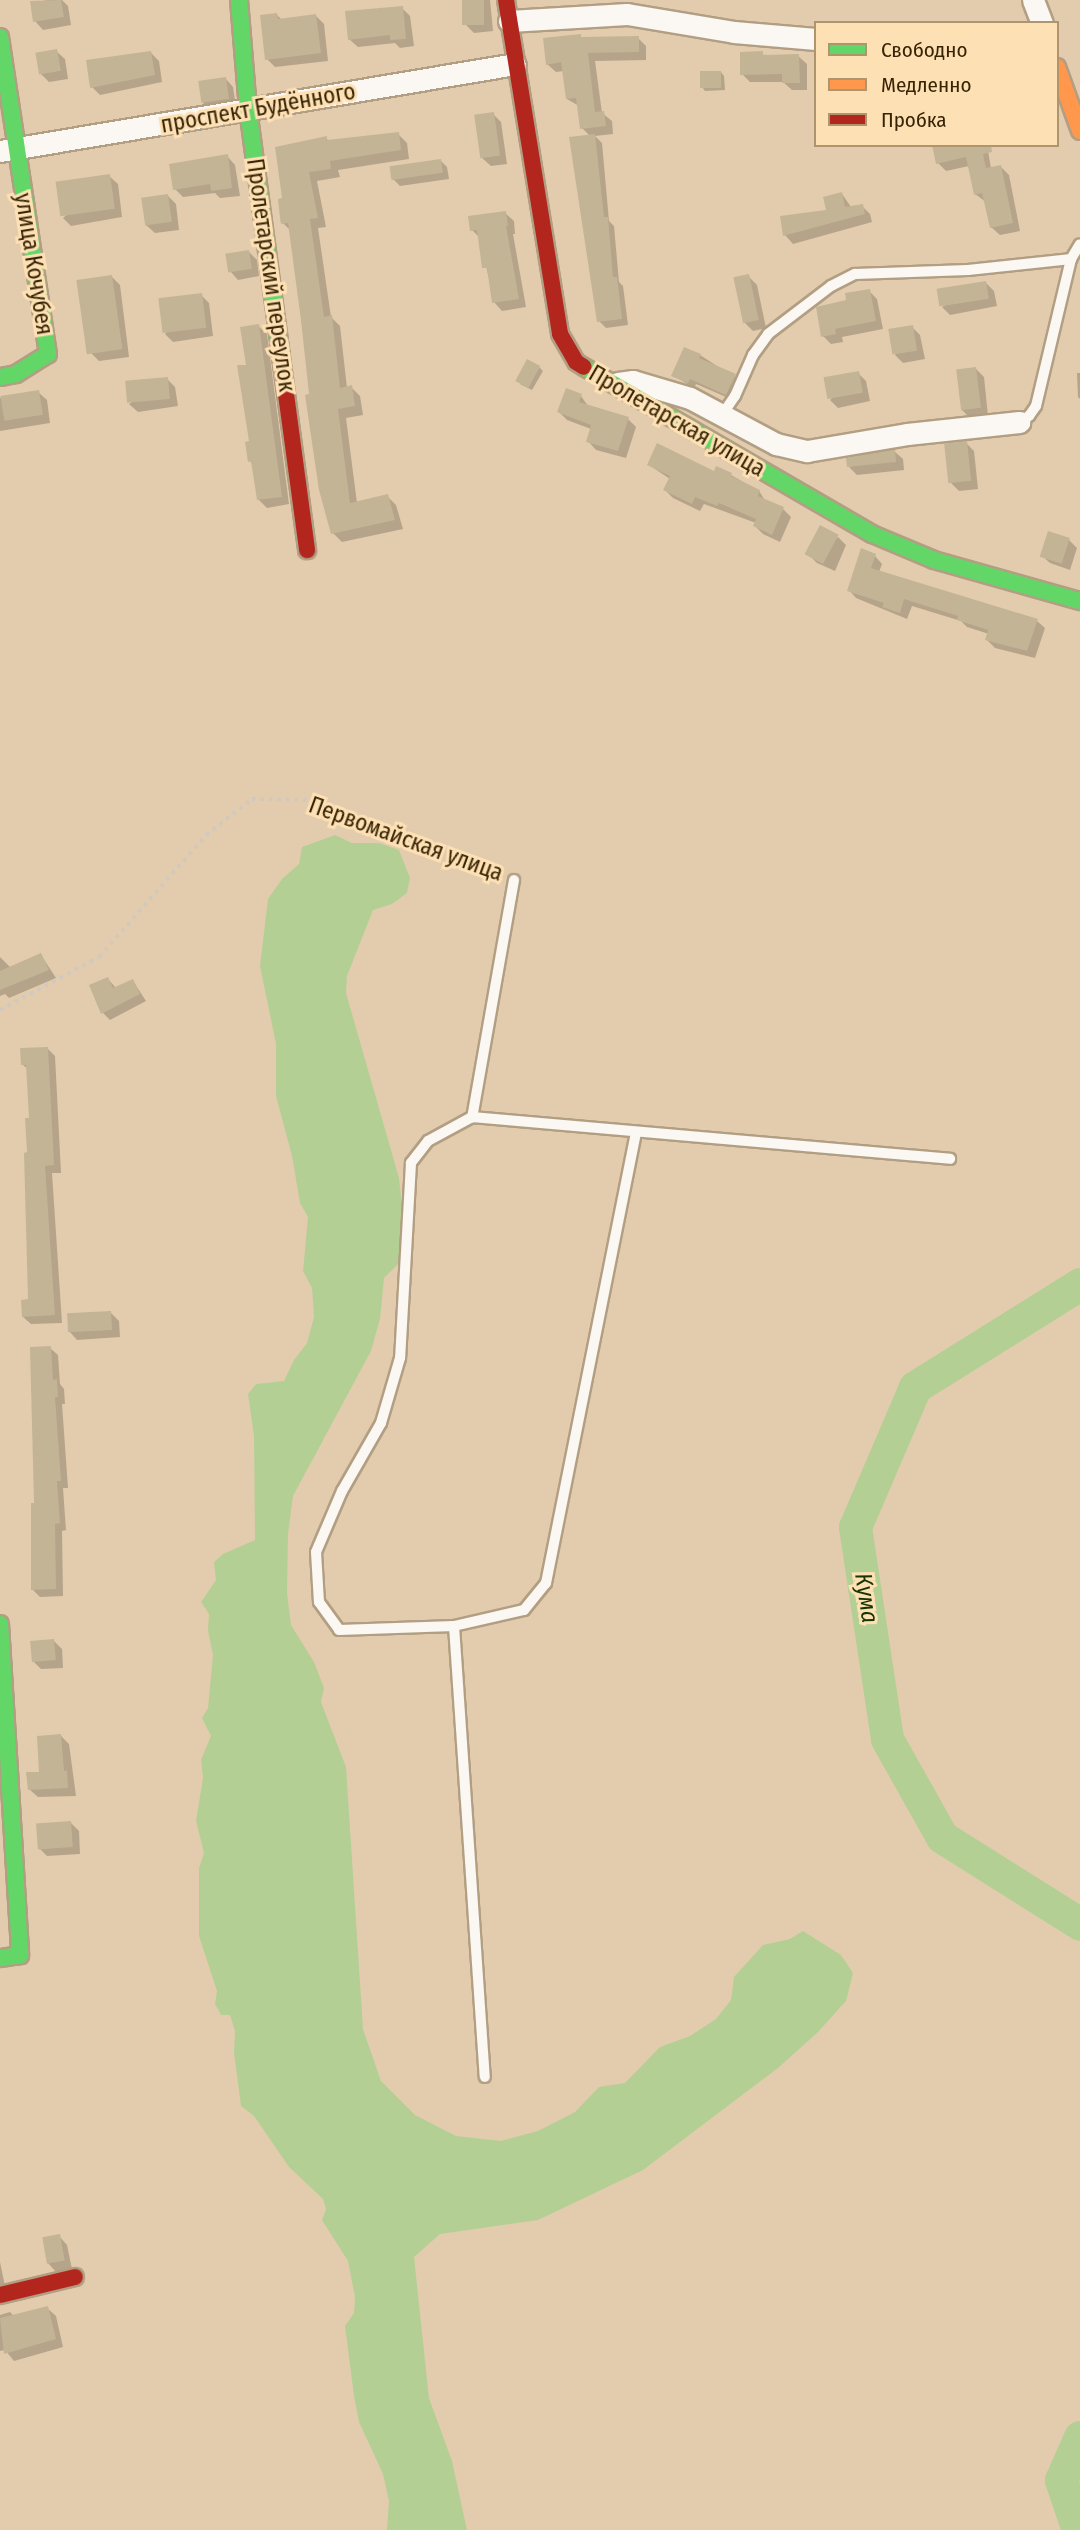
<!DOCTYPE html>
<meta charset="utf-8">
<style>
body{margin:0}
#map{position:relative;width:1080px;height:2530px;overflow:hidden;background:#e3ccad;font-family:"Fira Sans Condensed",sans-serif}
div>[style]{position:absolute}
.water>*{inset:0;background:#b4cf94}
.shadow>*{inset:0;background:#0003}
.river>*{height:33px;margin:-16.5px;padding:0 16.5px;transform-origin:16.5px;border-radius:16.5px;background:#b4cf94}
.building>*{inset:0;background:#c3b496;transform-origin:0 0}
.path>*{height:3.5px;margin-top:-1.75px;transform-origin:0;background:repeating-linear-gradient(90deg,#d0c9c0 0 3.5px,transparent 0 8.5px)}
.roads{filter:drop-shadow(2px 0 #b29f83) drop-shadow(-2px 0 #b29f83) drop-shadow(0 2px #b29f83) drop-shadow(0 -2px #b29f83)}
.lane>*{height:10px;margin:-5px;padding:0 5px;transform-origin:5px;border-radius:5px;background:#fbf7f3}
.street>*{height:21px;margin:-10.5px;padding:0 10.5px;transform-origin:10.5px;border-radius:10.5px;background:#fbf7f3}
.fast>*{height:16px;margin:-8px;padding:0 8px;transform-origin:8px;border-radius:8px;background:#63d668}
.slow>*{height:16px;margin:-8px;padding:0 8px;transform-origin:8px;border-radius:8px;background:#ff974d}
.jam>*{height:16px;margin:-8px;padding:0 8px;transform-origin:8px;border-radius:8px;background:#b3261e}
span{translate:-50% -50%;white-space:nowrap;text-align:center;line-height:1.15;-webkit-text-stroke:6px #fee0b5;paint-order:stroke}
.street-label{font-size:23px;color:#372404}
.water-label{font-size:24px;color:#163402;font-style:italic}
.legend{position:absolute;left:814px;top:21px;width:245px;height:126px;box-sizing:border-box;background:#fee0b5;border:2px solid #ae956e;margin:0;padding:9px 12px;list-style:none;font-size:21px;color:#372404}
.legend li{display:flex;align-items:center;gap:14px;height:35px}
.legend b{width:35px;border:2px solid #ae956e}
</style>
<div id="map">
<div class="water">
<div style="clip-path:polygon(335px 835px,352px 843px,379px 843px,399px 850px,410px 878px,407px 893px,392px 904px,373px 910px,347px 976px,346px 993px,399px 1178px,404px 1224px,400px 1262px,384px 1278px,380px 1319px,371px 1351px,293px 1496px,288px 1534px,287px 1593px,291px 1625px,314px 1662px,324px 1688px,321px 1702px,346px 1767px,363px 2029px,381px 2081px,415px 2115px,456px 2136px,501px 2141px,538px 2131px,575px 2112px,599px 2087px,625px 2083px,660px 2047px,690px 2036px,716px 2019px,731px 2000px,734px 1977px,763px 1945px,790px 1939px,803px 1931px,841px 1955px,853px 1973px,846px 2001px,818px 2032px,778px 2068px,643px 2170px,538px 2220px,440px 2234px,414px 2257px,429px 2398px,452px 2461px,467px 2530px,387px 2530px,389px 2501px,383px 2474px,359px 2422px,354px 2396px,345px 2326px,354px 2313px,355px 2297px,348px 2261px,322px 2220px,326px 2209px,323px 2199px,289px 2167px,254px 2116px,241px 2106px,234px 2053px,235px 2031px,230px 2015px,221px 2015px,215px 2004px,217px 1991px,199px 1936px,199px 1868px,204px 1853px,196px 1821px,203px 1778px,201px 1760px,211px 1736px,202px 1718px,208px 1708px,213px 1655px,208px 1631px,209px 1614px,201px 1602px,216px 1580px,214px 1562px,223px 1554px,255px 1540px,254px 1436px,248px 1394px,256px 1384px,284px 1381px,294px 1360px,307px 1343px,314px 1317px,312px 1288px,303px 1271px,308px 1217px,300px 1203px,292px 1156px,276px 1096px,276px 1044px,260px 966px,268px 899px,282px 879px,299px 864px,302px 847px)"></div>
</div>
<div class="shadow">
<div style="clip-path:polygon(48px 0,62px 0,68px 6px,71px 25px,43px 30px,35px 21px,32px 3px)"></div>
<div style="clip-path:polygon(464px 0,490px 0,493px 31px,474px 33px,466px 25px)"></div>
<div style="clip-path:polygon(402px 8px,410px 16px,414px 46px,400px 48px,395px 43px,358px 47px,349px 39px)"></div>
<div style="clip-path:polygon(277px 15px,282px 20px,316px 16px,324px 24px,328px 61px,275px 67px,267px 59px)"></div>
<div style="clip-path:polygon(638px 38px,646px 46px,646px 60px,595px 61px,602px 113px,612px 121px,613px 134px,595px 136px,602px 143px,609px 221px,614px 226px,619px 282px,623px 286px,628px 325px,606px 328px,599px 321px,590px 136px,582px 128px,579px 106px,567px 99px,564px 71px,556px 72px,547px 64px,583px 39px)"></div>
<div style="clip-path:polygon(56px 51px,65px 59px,68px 79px,49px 82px,40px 73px)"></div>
<div style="clip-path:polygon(150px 52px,159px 61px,162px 82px,100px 95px,92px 87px)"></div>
<div style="clip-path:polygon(742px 54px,798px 56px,807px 64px,807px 90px,792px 90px,783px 82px,750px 82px,742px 74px)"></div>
<div style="clip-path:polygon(721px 72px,724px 76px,725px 90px,705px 91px,702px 87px)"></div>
<div style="clip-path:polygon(225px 78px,233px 87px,236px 107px,211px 111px,203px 103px)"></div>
<div style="clip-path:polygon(493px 114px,501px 122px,507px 164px,491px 166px,482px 158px)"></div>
<div style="clip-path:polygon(398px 134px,407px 143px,409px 159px,338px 170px,340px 177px,317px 181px,326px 227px,318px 228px,331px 317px,340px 326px,347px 388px,351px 387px,360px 396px,363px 415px,346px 418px,357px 503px,387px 496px,396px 505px,403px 529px,342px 542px,333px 533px,311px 395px,290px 230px,283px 223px,284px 200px,326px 138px,329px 141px)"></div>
<div style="clip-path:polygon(987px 145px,991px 168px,1000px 166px,1009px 175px,1020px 231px,1000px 235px,991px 227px,986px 202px,975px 194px,969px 166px,946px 171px,938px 163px)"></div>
<div style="clip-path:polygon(227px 156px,235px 165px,240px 196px,220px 198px,215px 193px,183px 197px,175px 189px)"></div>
<div style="clip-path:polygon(440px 160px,447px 167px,449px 179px,400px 186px,393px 179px)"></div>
<div style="clip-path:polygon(109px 176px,118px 184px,122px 217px,71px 226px,63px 218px)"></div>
<div style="clip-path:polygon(842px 194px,851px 207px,862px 206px,870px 214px,872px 222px,793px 244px,785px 235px,828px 211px)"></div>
<div style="clip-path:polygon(167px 195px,176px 204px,179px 230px,155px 233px,146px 225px)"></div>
<div style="clip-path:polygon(505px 213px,514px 221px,515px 234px,513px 234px,526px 307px,502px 311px,494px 302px,480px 238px,472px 230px)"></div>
<div style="clip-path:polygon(249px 252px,257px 260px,259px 276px,238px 280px,230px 271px)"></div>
<div style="clip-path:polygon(748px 276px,757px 285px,766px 328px,753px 331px,745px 323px)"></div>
<div style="clip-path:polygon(112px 277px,120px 285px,129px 357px,99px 361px,91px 353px)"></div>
<div style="clip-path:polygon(986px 283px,994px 291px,997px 306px,950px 315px,942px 307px)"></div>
<div style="clip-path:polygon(869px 291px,877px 299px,883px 329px,842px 337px,843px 342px,831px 344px,823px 336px,848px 301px)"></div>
<div style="clip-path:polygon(201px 295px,209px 303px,213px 336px,173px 342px,165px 334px)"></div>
<div style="clip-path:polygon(258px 326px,267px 334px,289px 504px,267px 508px,258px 499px,253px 465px,250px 461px,248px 366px)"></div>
<div style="clip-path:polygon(912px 327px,920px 335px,925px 359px,903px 363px,895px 355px)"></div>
<div style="clip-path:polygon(700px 355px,742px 382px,733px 400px,696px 384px,694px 388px,674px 376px)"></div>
<div style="clip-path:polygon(539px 367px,543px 371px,532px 390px,520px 384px)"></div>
<div style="clip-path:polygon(976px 369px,984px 377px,988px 416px,970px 418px,962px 410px)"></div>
<div style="clip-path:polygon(858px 373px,866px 381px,870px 401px,838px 408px,830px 400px)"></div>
<div style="clip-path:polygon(1077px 373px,1080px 373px,1080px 399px,1078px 397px)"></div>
<div style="clip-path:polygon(167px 379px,175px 387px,178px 406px,138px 412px,129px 404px)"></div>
<div style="clip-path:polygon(38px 392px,47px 400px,50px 423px,0 431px,0 398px)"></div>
<div style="clip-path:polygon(581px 396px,588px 406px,628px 419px,636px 427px,626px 458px,596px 450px,588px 441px,591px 429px,567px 420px,559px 412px)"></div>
<div style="clip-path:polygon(966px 443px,974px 451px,978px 489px,959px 491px,950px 482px)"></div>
<div style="clip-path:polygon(894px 451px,903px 459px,904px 470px,857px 475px,849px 467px)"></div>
<div style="clip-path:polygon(649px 465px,731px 475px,759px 491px,766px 502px,783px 509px,791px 517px,780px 542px,763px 534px,755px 526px,756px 523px,704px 504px,700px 511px,673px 498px,665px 490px,670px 479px)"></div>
<div style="clip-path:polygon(838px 537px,846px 545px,835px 571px,817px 563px,809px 555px)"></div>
<div style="clip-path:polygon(1069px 540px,1077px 548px,1070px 570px,1050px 563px,1041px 555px)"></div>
<div style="clip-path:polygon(875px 556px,882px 564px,879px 572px,1037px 621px,1045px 628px,1035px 658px,995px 648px,987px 640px,989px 634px,967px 627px,961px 621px,912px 606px,907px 619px,856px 598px,849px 590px)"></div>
<div style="clip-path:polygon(41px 955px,56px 978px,9px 998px,5px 994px,0 996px,0 957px,11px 968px)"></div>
<div style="clip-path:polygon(108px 979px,116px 988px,133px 981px,146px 1001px,110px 1020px,103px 1013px,91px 986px)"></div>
<div style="clip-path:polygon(48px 1049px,55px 1056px,61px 1173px,52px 1173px,62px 1323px,31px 1324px,23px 1317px,30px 1301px,30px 1120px,28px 1069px,23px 1065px)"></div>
<div style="clip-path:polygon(111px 1313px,119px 1321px,120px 1337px,77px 1340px,69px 1331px)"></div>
<div style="clip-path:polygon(50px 1348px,58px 1355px,60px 1384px,64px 1389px,65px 1404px,62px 1404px,68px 1488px,63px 1488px,66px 1530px,62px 1531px,63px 1596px,40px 1597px,33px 1590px,36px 1504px)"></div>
<div style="clip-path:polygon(54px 1641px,62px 1649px,63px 1668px,41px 1669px,33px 1661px)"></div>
<div style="clip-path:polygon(61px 1736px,69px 1744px,76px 1796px,38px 1797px,29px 1789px)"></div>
<div style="clip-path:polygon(71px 1823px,79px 1831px,80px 1854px,47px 1856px,39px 1848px)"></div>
<div style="clip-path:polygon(59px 2236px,67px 2245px,72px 2269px,56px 2272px,48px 2263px)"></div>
<div style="clip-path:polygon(0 2262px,5px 2286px,0 2287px)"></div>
<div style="clip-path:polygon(47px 2308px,56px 2316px,63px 2347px,14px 2361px,5px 2350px,0 2351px,0 2315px,10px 2312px,14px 2316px)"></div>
</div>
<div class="river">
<div style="left:1080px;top:1284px;width:195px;rotate:148deg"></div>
<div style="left:915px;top:1387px;width:152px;rotate:113.2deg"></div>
<div style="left:855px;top:1527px;width:214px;rotate:81.4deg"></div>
<div style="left:887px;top:1739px;width:112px;rotate:60.7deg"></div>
<div style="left:942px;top:1837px;width:163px;rotate:32.2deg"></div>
<div style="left:1078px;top:2530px;width:53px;rotate:-108.8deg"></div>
<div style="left:1061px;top:2480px;width:47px;rotate:-66.2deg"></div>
</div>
<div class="building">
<div style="clip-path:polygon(61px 0,64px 17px,33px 22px,30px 1px)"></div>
<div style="left:462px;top:0;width:22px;height:25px"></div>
<div style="clip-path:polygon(403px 6px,406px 39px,390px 40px,390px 35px,348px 40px,345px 11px)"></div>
<div style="clip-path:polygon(277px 13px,278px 19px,316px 14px,321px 53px,265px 60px,260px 15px)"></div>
<div style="clip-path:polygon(581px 34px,581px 37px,639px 36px,639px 52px,588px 53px,595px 112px,604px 111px,606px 126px,580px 129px,576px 98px,566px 99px,561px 62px,546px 65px,543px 38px)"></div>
<div style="left:57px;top:49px;width:22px;height:22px;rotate:80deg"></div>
<div style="clip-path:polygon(151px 51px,155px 75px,90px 88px,86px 60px)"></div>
<div style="clip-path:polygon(763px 51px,763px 55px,799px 54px,800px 83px,782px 83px,782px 74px,740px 75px,740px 52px)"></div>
<div style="left:700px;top:71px;width:21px;height:17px"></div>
<div style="left:226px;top:77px;width:22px;height:28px;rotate:82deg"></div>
<div style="left:494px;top:112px;width:44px;height:20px;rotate:82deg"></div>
<div style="clip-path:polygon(399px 132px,401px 150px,330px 161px,331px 169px,309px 172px,318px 218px,310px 219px,324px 317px,332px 315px,340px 388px,352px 385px,355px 406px,338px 409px,350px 503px,388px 494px,395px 520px,331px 534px,319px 490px,305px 395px,309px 394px,301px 320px,288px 223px,281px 224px,280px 218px,278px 199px,282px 198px,275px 147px,327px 136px,327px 140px)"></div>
<div style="clip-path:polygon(595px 134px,604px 217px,608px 217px,613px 277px,617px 277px,622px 319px,597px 322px,569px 137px)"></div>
<div style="clip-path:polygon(932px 145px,991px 145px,992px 152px,983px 154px,986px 168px,1001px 165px,1013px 223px,990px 228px,982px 193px,974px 195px,966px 157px,936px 164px)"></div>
<div style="clip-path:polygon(228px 154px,232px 188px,211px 191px,210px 184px,173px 190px,169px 164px)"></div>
<div style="left:441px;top:159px;width:14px;height:52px;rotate:82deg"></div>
<div style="left:110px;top:174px;width:35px;height:55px;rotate:82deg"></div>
<div style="clip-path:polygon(842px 192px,845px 207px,863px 204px,865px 214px,783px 236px,780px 216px,826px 210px,823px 197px)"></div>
<div style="left:168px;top:194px;width:28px;height:27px;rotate:82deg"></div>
<div style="clip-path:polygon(506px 211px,508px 226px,506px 226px,519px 299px,492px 303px,487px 268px,482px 268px,477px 230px,470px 231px,468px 216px)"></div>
<div style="left:249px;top:250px;width:19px;height:24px;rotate:81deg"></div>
<div style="left:749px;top:274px;width:47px;height:16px;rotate:78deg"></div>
<div style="left:112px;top:275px;width:75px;height:36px;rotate:82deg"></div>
<div style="left:986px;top:281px;width:18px;height:50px;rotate:81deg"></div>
<div style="clip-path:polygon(870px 289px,876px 321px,835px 329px,836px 334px,821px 337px,816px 307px,846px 300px,845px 293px)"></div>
<div style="left:202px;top:293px;width:35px;height:44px;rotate:83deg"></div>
<div style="clip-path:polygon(259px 324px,282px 497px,257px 500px,251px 461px,248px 462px,245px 442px,249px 441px,237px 365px,246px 365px,240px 327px)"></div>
<div style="left:913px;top:325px;width:26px;height:25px;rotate:81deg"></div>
<div style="clip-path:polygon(684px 347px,701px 354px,699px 358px,736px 374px,726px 395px,690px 379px,688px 383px,671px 376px)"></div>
<div style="left:527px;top:359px;width:15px;height:25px;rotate:28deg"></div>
<div style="left:976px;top:367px;width:41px;height:20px;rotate:83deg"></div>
<div style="left:859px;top:371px;width:22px;height:36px;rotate:80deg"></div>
<div style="left:168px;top:377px;width:22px;height:43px;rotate:85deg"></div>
<div style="clip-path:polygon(566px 388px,582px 394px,579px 402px,629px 417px,618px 451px,586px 442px,591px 425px,557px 412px)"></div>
<div style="left:39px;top:390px;width:25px;height:39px;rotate:81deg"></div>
<div style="left:967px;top:441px;width:40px;height:23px;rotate:84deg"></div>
<div style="clip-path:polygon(657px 443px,714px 471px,716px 466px,732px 473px,731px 476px,760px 490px,758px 496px,784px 507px,772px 535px,753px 526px,756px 519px,719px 503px,717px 506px,695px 497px,692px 504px,663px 490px,670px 476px,647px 465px)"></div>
<div style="clip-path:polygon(895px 449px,896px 462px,847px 467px,846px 458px)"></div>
<div style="left:820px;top:525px;width:21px;height:33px;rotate:28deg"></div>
<div style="left:1048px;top:531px;width:23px;height:27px;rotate:18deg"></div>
<div style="clip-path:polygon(861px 548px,876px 554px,871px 568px,1038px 619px,1027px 651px,985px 640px,988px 630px,957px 620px,958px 616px,904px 599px,900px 613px,882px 607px,884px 603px,847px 591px)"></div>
<div style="clip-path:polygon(41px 953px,49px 970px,0 990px,0 971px)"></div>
<div style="clip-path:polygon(108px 977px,113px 988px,133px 979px,140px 994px,101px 1014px,89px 985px)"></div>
<div style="clip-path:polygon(48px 1047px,54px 1165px,45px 1166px,55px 1315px,22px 1317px,21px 1300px,28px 1299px,24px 1153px,27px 1152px,25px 1118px,29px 1118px,26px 1065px,21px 1065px,20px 1048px)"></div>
<div style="left:111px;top:1311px;width:19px;height:44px;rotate:87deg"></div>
<div style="clip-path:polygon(51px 1346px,53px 1380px,57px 1379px,58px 1397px,55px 1397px,61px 1481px,57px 1481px,60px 1523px,55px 1524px,56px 1589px,31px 1590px,31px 1503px,34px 1503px,30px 1347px)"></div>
<div style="left:54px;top:1639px;width:21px;height:24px;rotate:85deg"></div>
<div style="clip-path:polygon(61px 1734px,64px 1771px,67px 1770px,68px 1788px,28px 1790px,26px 1772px,39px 1772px,37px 1736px)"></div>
<div style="left:71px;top:1821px;width:26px;height:35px;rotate:86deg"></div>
<div style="left:60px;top:2234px;width:27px;height:18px;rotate:80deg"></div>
<div style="clip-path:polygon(48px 2306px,56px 2339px,4px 2354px,0 2318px)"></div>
</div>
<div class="path">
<div style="left:0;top:1010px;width:112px;rotate:-28.2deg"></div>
<div style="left:99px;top:957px;width:162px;rotate:-48.7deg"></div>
<div style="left:206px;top:835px;width:58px;rotate:-38deg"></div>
<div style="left:252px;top:799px;width:61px;rotate:0.9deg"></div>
<div style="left:313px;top:800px;width:202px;rotate:21.7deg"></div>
</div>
<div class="roads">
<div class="lane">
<div style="left:722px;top:415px;width:23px;rotate:-56deg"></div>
<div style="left:735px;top:396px;width:45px;rotate:-66.3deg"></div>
<div style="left:753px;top:355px;width:26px;rotate:-54deg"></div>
<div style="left:768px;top:334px;width:79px;rotate:-37.3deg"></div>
<div style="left:831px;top:286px;width:27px;rotate:-27deg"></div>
<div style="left:855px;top:274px;width:113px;rotate:-2deg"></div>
<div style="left:968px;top:270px;width:104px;rotate:-6.1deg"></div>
<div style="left:1019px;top:422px;width:12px;rotate:-31deg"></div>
<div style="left:1029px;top:416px;width:12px;rotate:-55deg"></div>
<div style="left:1036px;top:406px;width:151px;rotate:-76.6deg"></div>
<div style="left:1071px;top:259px;width:17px;rotate:-59deg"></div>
<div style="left:514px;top:880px;width:241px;rotate:100deg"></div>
<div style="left:472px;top:1117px;width:480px;rotate:5deg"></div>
<div style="left:472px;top:1117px;width:50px;rotate:151.4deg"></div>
<div style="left:428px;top:1141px;width:28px;rotate:128deg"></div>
<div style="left:411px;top:1163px;width:195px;rotate:93.2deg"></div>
<div style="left:400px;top:1358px;width:68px;rotate:106.3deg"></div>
<div style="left:381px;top:1423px;width:78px;rotate:119.8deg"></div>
<div style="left:342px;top:1491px;width:66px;rotate:113.1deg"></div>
<div style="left:316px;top:1552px;width:50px;rotate:86.6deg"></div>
<div style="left:319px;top:1602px;width:34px;rotate:54deg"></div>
<div style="left:339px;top:1630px;width:115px;rotate:-2deg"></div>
<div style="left:454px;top:1626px;width:72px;rotate:-12.9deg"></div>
<div style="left:524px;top:1610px;width:35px;rotate:-51deg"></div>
<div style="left:546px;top:1583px;width:460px;rotate:-78.7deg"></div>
<div style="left:454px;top:1626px;width:452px;rotate:86.1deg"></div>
</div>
<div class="street">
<div style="left:1033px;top:0;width:25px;rotate:69deg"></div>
<div style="left:509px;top:21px;width:118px;rotate:-3.4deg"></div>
<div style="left:627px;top:14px;width:109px;rotate:9.5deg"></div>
<div style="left:734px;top:32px;width:82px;rotate:4.9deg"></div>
<div style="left:0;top:151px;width:522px;rotate:-9.59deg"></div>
<div style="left:618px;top:383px;width:15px;rotate:-8deg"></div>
<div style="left:633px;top:381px;width:59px;rotate:16.6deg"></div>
<div style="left:690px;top:398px;width:98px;rotate:28.1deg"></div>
<div style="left:776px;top:444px;width:32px;rotate:13deg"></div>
<div style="left:807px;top:451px;width:101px;rotate:-9.6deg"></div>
<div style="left:907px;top:434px;width:113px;rotate:-6.1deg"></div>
</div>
<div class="fast">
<div style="left:239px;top:0;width:109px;rotate:85.3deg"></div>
<div style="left:248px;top:109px;width:250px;rotate:82.4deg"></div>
<div style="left:0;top:37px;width:321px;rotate:81.4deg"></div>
<div style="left:48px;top:354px;width:38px;rotate:148deg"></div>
<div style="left:16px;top:374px;width:16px;rotate:169deg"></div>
<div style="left:584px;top:367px;width:333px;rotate:30.1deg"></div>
<div style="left:872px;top:534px;width:67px;rotate:22.8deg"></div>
<div style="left:934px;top:560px;width:152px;rotate:15.7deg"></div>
<div style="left:0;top:1624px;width:332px;rotate:86.5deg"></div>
<div style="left:20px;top:1955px;width:20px;rotate:171deg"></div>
</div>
<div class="slow">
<div style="left:1057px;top:67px;width:68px;rotate:70.2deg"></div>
</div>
<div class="jam">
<div style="left:506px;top:0;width:338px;rotate:80.8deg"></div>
<div style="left:560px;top:334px;width:32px;rotate:60deg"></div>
<div style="left:576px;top:362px;width:9px;rotate:32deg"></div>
<div style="left:281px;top:357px;width:195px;rotate:82.3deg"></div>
<div style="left:0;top:2295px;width:77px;rotate:-13.5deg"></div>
</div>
</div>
<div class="street-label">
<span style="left:258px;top:108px;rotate:-10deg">проспект Будённого</span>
<span style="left:34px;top:264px;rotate:81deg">улица Кочубея</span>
<span style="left:271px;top:275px;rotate:82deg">Пролетарский переулок</span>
<span style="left:677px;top:421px;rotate:30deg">Пролетарская улица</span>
<span style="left:406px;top:839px;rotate:20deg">Первомайская улица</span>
</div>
<div class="water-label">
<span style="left:866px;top:1598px;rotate:81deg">Кума</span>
</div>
<ul class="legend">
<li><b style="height:9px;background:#63d668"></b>Свободно</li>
<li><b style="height:9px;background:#ff974d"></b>Медленно</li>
<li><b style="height:9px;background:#b3261e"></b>Пробка</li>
</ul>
</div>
